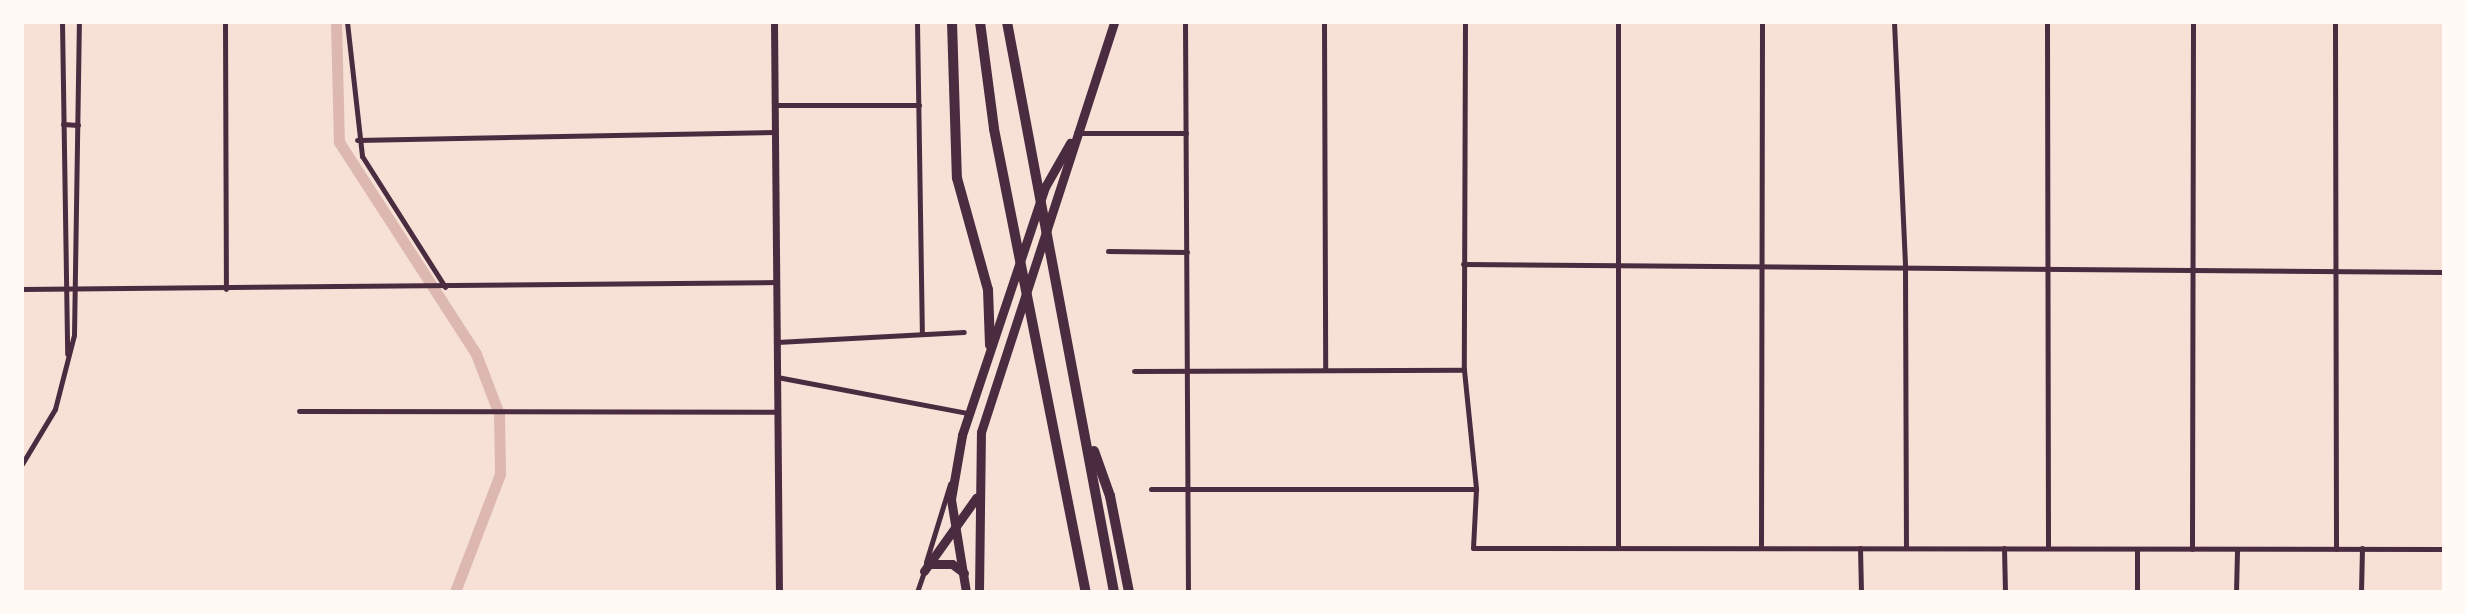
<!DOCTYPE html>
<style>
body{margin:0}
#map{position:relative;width:2466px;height:614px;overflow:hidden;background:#f7e1d7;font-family:Lato,sans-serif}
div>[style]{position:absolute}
.canal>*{height:11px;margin:-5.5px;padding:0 5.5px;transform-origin:5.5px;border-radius:5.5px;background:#dcb8b0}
.minor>*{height:5px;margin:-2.5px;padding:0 2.5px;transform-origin:2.5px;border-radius:2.5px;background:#4a2c40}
.tertiary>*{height:7px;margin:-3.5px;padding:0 3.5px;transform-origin:3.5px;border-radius:3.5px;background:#4a2c40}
.primary>*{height:9px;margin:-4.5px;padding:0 4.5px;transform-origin:4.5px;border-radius:4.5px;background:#4a2c40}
.motorway>*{height:10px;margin:-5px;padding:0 5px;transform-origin:5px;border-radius:5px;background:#4a2c40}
span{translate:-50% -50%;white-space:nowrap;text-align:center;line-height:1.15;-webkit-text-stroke:8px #fffaf5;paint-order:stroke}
.frame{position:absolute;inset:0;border:24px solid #fffaf5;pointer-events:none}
</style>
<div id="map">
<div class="canal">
<div style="left:336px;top:22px;width:120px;rotate:88.6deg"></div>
<div style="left:339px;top:142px;width:252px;rotate:57.1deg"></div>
<div style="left:476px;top:354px;width:64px;rotate:69deg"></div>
<div style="left:499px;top:414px;width:60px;rotate:89deg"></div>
<div style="left:500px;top:474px;width:126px;rotate:110.9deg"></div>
</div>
<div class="minor">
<div style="left:62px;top:22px;width:332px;rotate:89.1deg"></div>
<div style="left:225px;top:22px;width:267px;rotate:89.8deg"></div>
<div style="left:347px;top:22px;width:135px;rotate:83.6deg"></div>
<div style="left:362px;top:156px;width:155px;rotate:57.6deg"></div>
<div style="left:917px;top:22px;width:311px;rotate:89.1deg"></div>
<div style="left:1185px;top:22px;width:570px;rotate:89.7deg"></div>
<div style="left:1324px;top:22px;width:348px;rotate:89.8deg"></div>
<div style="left:1465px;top:22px;width:348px;rotate:90.2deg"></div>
<div style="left:1464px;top:370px;width:120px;rotate:84.2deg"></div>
<div style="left:1476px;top:489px;width:59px;rotate:92.9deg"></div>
<div style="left:1473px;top:548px;width:971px;rotate:0.06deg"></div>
<div style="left:1618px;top:22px;width:525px;rotate:90deg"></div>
<div style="left:1894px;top:22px;width:246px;rotate:87.4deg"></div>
<div style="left:1905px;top:268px;width:278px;rotate:89.8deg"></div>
<div style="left:2047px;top:22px;width:526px;rotate:89.89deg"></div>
<div style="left:2335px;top:22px;width:527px;rotate:89.89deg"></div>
<div style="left:775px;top:105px;width:144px"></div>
<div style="left:63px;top:124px;width:15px;rotate:4deg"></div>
<div style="left:1076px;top:133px;width:110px"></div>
<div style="left:357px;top:140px;width:418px;rotate:-1.1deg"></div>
<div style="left:1108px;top:251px;width:79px;rotate:0.7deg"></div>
<div style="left:1463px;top:264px;width:981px;rotate:0.47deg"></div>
<div style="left:22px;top:289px;width:755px;rotate:-0.53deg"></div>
<div style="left:777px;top:342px;width:187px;rotate:-3.1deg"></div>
<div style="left:1134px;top:371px;width:330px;rotate:-0.2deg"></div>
<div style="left:777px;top:377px;width:193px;rotate:10.7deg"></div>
<div style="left:299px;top:411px;width:478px;rotate:0.1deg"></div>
<div style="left:22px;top:464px;width:64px;rotate:-59deg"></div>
<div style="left:55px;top:409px;width:76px;rotate:-75.6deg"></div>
<div style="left:74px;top:335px;width:313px;rotate:-89.1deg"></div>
<div style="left:1151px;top:489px;width:325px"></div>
<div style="left:1761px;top:548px;width:526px;rotate:-89.89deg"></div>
<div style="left:1860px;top:548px;width:44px;rotate:88.7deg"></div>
<div style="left:2004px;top:548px;width:44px;rotate:88.7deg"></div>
<div style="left:2192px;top:549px;width:527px;rotate:-89.89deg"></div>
<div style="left:926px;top:562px;width:82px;rotate:-72.9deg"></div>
<div style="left:917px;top:592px;width:21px;rotate:-71deg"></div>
<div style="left:2137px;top:592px;width:43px;rotate:-90deg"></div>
<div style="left:2236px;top:592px;width:42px;rotate:-88.6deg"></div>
<div style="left:2361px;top:592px;width:44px;rotate:-88.7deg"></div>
</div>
<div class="tertiary">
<div style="left:774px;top:22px;width:570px;rotate:89.5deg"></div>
</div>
<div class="primary">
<div style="left:928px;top:564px;width:24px"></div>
<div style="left:952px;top:564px;width:15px;rotate:37deg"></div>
<div style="left:924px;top:571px;width:90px;rotate:-54.5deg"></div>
<div style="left:966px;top:592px;width:94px;rotate:-99.2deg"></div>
<div style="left:951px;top:499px;width:65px;rotate:-80.2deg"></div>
<div style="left:962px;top:435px;width:262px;rotate:-71.5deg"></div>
<div style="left:1045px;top:187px;width:51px;rotate:-60.4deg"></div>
<div style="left:979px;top:592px;width:160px;rotate:-89.3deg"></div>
<div style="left:981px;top:432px;width:431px;rotate:-72deg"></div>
</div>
<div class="motorway">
<div style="left:952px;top:22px;width:156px;rotate:88.2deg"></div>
<div style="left:957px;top:178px;width:116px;rotate:74.5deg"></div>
<div style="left:988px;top:290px;width:55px;rotate:87.9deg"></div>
<div style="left:980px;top:22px;width:108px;rotate:82.5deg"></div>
<div style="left:994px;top:129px;width:472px;rotate:78.8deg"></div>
<div style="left:1007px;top:22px;width:580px;rotate:79.37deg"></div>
<div style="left:1094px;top:451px;width:48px;rotate:70.4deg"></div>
<div style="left:1110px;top:496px;width:98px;rotate:78.8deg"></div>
</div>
<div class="frame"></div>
</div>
